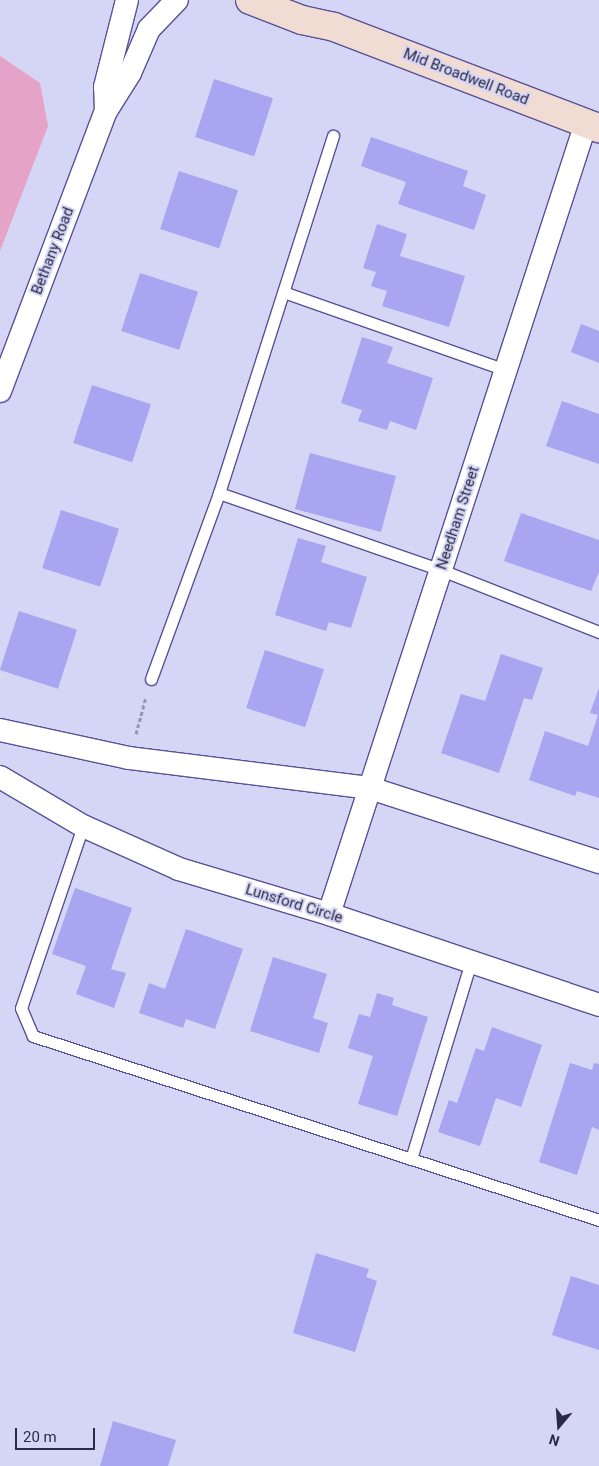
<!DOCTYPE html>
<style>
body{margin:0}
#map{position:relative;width:599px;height:1466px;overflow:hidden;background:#d5d5f5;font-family:Roboto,sans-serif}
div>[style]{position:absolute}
.water>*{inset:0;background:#e5a3c7}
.building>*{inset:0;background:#a8a5f1;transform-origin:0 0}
.path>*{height:3px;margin-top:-1.5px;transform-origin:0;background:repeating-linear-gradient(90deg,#9796b5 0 4px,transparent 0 6.5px)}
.roads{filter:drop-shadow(1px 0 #585196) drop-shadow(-1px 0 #585196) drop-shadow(0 1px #585196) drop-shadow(0 -1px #585196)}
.lane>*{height:11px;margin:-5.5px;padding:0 5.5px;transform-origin:5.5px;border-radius:5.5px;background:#fff}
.street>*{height:22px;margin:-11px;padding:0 11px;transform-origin:11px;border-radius:11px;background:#fff}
.secondary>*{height:28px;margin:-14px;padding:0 14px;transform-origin:14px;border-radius:14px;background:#f1dcd3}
span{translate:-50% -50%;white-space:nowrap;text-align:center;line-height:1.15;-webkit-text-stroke:4px #d5d5f5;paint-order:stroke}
.street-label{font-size:15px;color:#2b2947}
.north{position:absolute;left:534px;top:1401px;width:50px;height:50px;-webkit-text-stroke:4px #d5d5f5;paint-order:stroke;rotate:198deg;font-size:14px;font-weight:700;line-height:20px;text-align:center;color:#2b2947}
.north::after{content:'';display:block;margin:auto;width:18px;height:22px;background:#2b2947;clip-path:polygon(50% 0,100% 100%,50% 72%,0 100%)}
.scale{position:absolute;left:15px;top:1428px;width:80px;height:22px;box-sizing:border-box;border:2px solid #2b2947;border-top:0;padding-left:6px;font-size:15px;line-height:18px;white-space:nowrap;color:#2b2947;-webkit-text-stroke:4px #d5d5f5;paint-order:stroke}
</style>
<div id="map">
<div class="water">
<div style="clip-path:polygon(0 56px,40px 83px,48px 126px,0 251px)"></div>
</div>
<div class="building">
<div style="left:214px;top:79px;width:62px;height:61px;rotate:18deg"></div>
<div style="clip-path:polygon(371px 137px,468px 171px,463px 186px,486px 195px,474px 230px,398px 204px,406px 182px,361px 166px)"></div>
<div style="left:179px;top:171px;width:62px;height:61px;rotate:18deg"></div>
<div style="clip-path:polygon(377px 224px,407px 234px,400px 256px,465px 276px,449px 327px,382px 306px,387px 291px,371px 286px,376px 272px,363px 268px)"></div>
<div style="left:140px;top:273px;width:61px;height:61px;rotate:18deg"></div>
<div style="clip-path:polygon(581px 324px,599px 331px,599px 363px,571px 352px)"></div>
<div style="clip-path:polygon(362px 337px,393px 347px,387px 363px,433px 378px,416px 430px,390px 421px,387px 430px,358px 421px,362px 410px,341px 403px)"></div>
<div style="left:92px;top:385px;width:62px;height:61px;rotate:18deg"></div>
<div style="clip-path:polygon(562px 401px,599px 414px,599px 464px,546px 446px)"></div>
<div style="left:310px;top:453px;width:89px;height:58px;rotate:15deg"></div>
<div style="left:61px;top:510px;width:61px;height:61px;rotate:18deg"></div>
<div style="clip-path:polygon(521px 513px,599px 540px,599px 572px,591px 591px,504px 561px)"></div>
<div style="clip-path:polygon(298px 538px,326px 546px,321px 562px,367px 577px,351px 628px,329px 622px,326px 631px,275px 615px)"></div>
<div style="left:19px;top:611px;width:61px;height:62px;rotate:18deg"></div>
<div style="left:265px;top:650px;width:62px;height:61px;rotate:18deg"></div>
<div style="clip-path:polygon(501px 654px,543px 668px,532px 700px,524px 698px,499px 773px,441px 753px,461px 694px,485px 701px)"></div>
<div style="clip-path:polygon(599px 688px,599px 798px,577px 791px,575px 796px,529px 780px,545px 731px,588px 746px,598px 715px,590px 713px)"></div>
<div style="clip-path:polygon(75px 888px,132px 908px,111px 969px,126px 973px,114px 1008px,76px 994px,86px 966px,52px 954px)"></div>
<div style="clip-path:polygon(186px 929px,243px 949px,215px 1029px,186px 1019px,183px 1028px,139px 1013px,149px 983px,165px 989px)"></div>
<div style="clip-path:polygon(273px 957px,327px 974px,313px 1018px,328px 1023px,319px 1053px,250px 1031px)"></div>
<div style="clip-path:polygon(377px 993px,394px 998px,392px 1005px,428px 1017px,397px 1116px,358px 1104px,373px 1056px,348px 1048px,359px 1014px,370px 1017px)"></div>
<div style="clip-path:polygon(492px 1027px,542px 1045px,521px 1107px,496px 1098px,480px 1146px,438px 1132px,449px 1100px,457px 1103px,476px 1048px,484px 1051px)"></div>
<div style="clip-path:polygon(570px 1063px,592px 1070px,594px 1063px,599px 1064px,599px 1130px,592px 1127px,577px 1175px,539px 1162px)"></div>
<div style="clip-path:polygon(316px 1253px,369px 1269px,366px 1277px,377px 1281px,355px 1352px,293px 1333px)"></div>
<div style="clip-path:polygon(571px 1276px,599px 1285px,599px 1350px,552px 1335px)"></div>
<div style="clip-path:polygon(113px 1421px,176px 1440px,168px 1466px,100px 1466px)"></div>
</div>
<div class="path">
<div style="left:136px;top:734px;width:38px;rotate:-75deg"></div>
</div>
<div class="roads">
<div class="lane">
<div style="left:286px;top:293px;width:233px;rotate:19.3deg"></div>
<div style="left:219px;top:493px;width:235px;rotate:19.1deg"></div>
<div style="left:441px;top:570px;width:170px;rotate:21.4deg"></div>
<div style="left:151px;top:679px;width:198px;rotate:-69.9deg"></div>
<div style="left:219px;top:493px;width:375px;rotate:-72.3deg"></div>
<div style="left:83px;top:826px;width:192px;rotate:108.8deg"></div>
<div style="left:21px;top:1008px;width:30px;rotate:67deg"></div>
<div style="left:33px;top:1036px;width:595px;rotate:18.01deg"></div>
<div style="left:411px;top:1159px;width:206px;rotate:-73.1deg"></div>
</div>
<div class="street">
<div style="left:106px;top:111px;width:24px;rotate:-92deg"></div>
<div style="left:105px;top:87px;width:90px;rotate:-75.8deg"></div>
<div style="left:0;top:391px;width:299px;rotate:-69.3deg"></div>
<div style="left:106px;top:111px;width:45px;rotate:-57.7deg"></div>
<div style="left:130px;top:73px;width:48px;rotate:-66.6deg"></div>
<div style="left:149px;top:29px;width:40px;rotate:-46deg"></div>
<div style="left:0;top:730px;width:132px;rotate:12.2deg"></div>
<div style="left:129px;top:758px;width:243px;rotate:7.1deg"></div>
<div style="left:370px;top:788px;width:241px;rotate:17.9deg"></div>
<div style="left:0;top:777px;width:96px;rotate:30.6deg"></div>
<div style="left:83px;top:826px;width:105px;rotate:24.1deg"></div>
<div style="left:179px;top:869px;width:157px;rotate:16.7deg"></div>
<div style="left:329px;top:914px;width:285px;rotate:18.6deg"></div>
<div style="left:329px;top:914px;width:832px;rotate:-72deg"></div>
</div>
<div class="secondary">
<div style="left:250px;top:0;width:56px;rotate:21deg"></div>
<div style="left:302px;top:20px;width:33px;rotate:12deg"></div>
<div style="left:334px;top:27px;width:284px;rotate:20.9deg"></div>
</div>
</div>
<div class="street-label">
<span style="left:466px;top:77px;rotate:21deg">Mid Broadwell Road</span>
<span style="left:53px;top:251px;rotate:-69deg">Bethany Road</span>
<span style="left:458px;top:518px;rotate:-72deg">Needham Street</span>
<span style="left:294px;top:904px;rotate:17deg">Lunsford Circle</span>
</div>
<div class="north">N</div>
<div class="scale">20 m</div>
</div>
